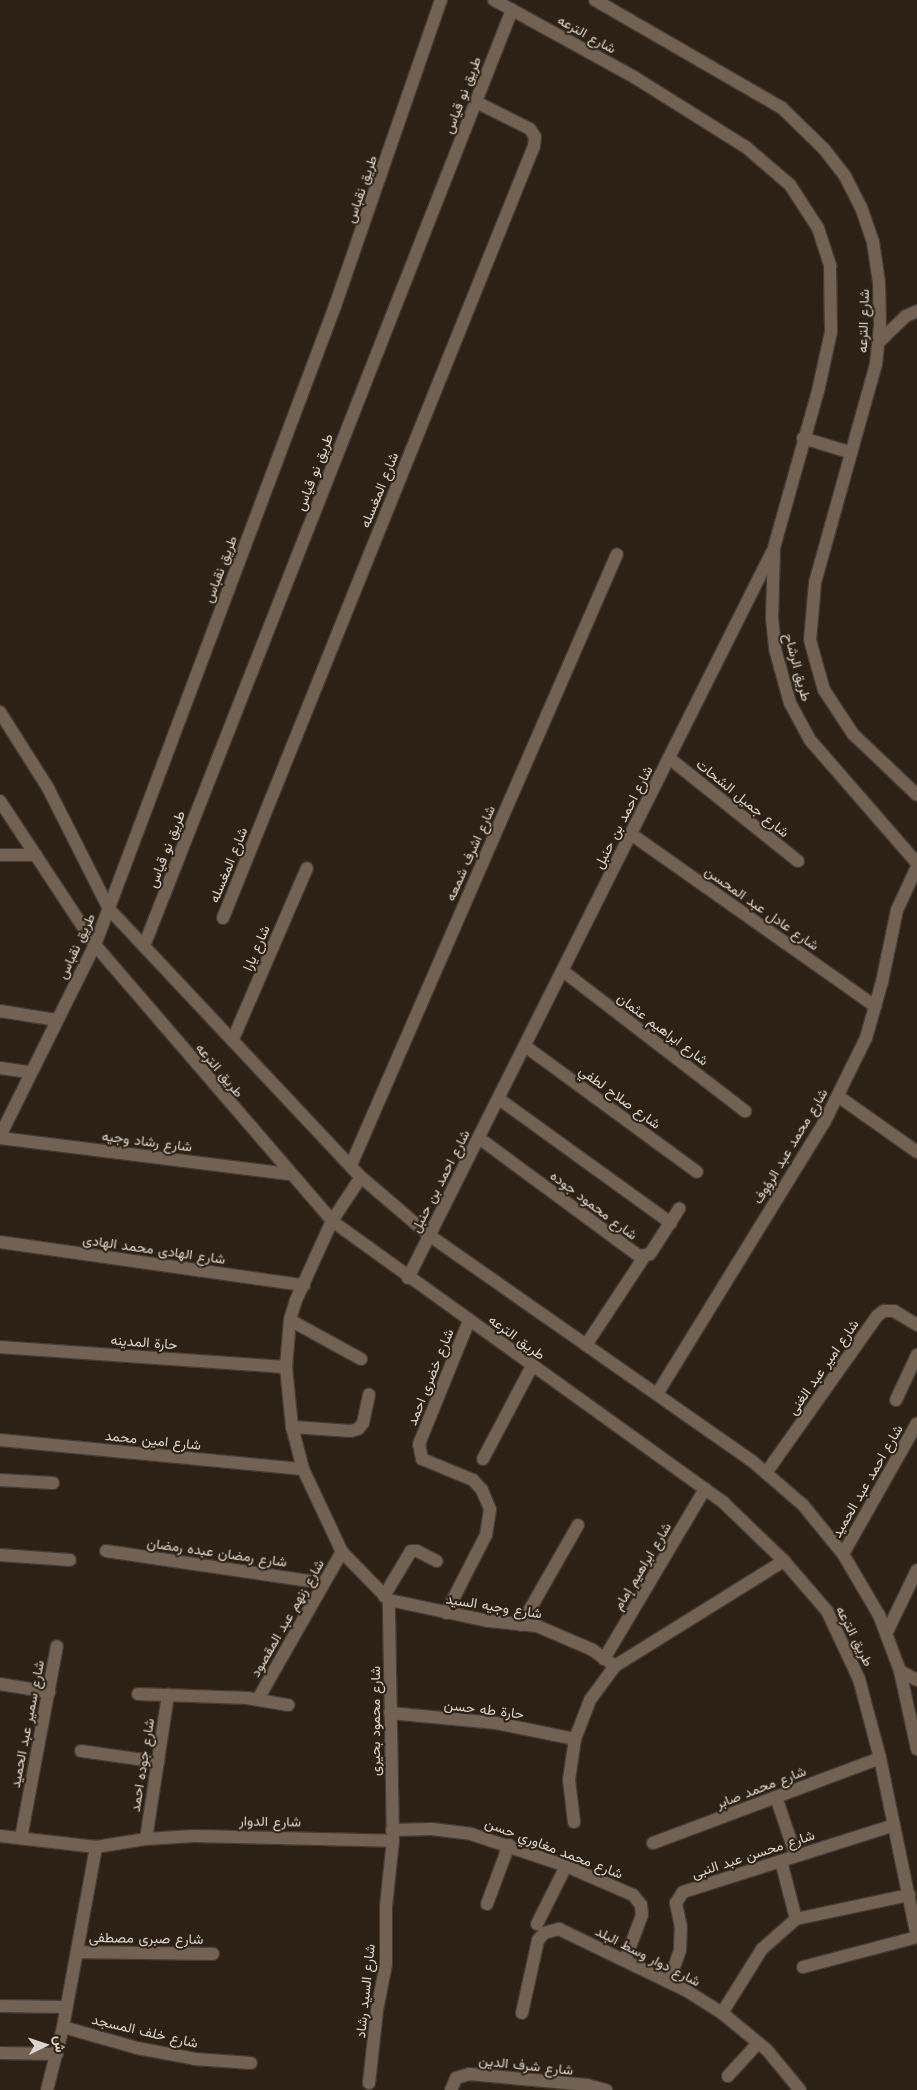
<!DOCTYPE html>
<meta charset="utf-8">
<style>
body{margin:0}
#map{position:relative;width:917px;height:2090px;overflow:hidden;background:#2d2014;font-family:"Work Sans",Vazirmatn,sans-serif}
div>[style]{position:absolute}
.roads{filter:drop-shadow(1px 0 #453b33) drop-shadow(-1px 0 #453b33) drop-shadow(0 1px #453b33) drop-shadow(0 -1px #453b33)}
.minor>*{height:12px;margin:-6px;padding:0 6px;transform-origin:6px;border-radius:6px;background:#716254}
span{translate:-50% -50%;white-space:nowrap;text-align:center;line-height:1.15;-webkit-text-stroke:4px #2d2014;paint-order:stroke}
.street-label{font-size:14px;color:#ddd5cd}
.north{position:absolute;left:20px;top:2020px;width:50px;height:50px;-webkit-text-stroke:4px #2d2014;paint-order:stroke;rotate:86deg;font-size:14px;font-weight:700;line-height:20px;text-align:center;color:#ddd5cd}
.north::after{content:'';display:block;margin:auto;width:18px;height:22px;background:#ddd5cd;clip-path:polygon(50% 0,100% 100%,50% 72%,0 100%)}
</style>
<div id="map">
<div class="roads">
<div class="minor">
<div style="left:494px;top:0;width:160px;rotate:28.8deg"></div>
<div style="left:634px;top:77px;width:133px;rotate:32.1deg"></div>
<div style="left:747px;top:148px;width:57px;rotate:40.7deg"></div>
<div style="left:790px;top:185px;width:51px;rotate:56.9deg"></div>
<div style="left:818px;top:228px;width:40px;rotate:72deg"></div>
<div style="left:830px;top:266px;width:66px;rotate:89.1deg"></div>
<div style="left:831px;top:332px;width:60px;rotate:102.4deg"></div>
<div style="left:818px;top:391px;width:163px;rotate:105.7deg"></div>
<div style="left:774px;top:548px;width:70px;rotate:91.6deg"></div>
<div style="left:772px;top:618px;width:31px;rotate:84deg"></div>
<div style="left:775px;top:649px;width:56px;rotate:74.5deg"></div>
<div style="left:790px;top:703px;width:42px;rotate:61.6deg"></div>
<div style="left:810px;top:740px;width:163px;rotate:49deg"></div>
<div style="left:595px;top:0;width:216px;rotate:30deg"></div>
<div style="left:782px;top:108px;width:59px;rotate:44.3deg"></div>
<div style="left:824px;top:149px;width:34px;rotate:52deg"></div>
<div style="left:845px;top:176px;width:35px;rotate:63deg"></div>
<div style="left:861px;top:207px;width:37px;rotate:71deg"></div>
<div style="left:873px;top:242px;width:40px;rotate:81.5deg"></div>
<div style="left:879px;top:282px;width:44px;rotate:88.7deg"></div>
<div style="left:880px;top:326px;width:38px;rotate:96deg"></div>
<div style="left:876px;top:364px;width:227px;rotate:105.6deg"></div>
<div style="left:815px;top:583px;width:57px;rotate:95deg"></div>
<div style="left:810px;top:640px;width:52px;rotate:74.4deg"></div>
<div style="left:824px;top:690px;width:53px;rotate:56.6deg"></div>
<div style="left:853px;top:734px;width:88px;rotate:43.6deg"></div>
<div style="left:879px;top:342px;width:37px;rotate:-44deg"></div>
<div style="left:906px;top:316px;width:12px;rotate:-24deg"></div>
<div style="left:803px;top:438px;width:48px;rotate:16.9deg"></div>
<div style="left:0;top:712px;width:90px;rotate:57.7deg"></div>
<div style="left:48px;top:788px;width:136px;rotate:63.2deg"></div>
<div style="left:109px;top:909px;width:368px;rotate:46.8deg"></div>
<div style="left:361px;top:1177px;width:89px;rotate:40.5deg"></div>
<div style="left:429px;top:1235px;width:394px;rotate:35deg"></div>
<div style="left:752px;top:1461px;width:67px;rotate:40.8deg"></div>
<div style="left:803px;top:1505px;width:63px;rotate:50.8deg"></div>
<div style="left:843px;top:1554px;width:71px;rotate:59.5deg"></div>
<div style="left:879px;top:1615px;width:60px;rotate:69.4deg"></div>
<div style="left:900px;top:1671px;width:80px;rotate:77.7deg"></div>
<div style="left:669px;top:758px;width:165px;rotate:38.6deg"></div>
<div style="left:0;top:801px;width:173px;rotate:56.6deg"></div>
<div style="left:95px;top:945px;width:364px;rotate:49.3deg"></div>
<div style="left:332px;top:1221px;width:483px;rotate:35.7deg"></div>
<div style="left:724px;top:1503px;width:83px;rotate:44deg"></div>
<div style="left:784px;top:1561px;width:66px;rotate:49.3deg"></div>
<div style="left:827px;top:1611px;width:75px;rotate:64.8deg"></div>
<div style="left:859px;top:1679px;width:82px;rotate:75.1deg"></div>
<div style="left:880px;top:1758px;width:182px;rotate:78.3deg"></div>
<div style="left:631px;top:834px;width:299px;rotate:35.2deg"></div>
<div style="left:0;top:855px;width:36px"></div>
<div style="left:223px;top:918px;width:832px;rotate:-68.06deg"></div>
<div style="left:534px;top:146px;width:9px;rotate:-84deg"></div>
<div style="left:535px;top:137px;width:9px;rotate:-122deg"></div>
<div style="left:530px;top:129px;width:60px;rotate:-153.4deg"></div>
<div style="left:144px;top:946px;width:1006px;rotate:-68.54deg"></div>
<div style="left:563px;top:971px;width:230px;rotate:37.6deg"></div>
<div style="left:0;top:1011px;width:58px;rotate:9deg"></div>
<div style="left:233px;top:1039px;width:186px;rotate:-66.6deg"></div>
<div style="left:525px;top:1046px;width:213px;rotate:36.2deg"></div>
<div style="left:0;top:1068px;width:30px;rotate:8deg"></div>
<div style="left:838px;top:1096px;width:97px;rotate:35.3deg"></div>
<div style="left:499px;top:1099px;width:212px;rotate:35.8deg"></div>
<div style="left:0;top:1136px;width:213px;rotate:-63.6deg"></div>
<div style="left:95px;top:945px;width:683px;rotate:-69.41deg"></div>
<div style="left:335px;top:306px;width:324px;rotate:-70.9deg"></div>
<div style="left:0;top:1138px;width:291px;rotate:7.1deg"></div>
<div style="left:479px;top:1138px;width:199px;rotate:36.4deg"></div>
<div style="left:639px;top:1256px;width:11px;rotate:-10deg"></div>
<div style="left:650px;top:1254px;width:54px;rotate:-57.2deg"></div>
<div style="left:351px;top:1165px;width:666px;rotate:-66.47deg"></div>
<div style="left:361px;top:1177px;width:53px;rotate:123.4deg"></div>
<div style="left:332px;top:1221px;width:87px;rotate:114.5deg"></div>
<div style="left:296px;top:1300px;width:21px;rotate:107deg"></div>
<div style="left:290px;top:1320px;width:47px;rotate:94.9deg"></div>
<div style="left:286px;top:1367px;width:60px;rotate:84.3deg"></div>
<div style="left:292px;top:1427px;width:43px;rotate:75.3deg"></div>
<div style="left:303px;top:1469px;width:92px;rotate:64.8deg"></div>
<div style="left:342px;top:1552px;width:67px;rotate:45.6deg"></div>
<div style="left:389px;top:1600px;width:102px;rotate:11.9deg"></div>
<div style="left:489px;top:1621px;width:48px;rotate:5.9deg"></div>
<div style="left:537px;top:1626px;width:59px;rotate:23.1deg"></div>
<div style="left:591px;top:1649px;width:29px;rotate:35deg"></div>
<div style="left:0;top:1242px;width:307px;rotate:8.1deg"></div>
<div style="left:408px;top:1278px;width:812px;rotate:-63.37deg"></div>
<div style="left:290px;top:1320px;width:81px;rotate:28.8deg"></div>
<div style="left:586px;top:1345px;width:105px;rotate:-56.6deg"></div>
<div style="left:0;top:1347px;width:287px;rotate:4deg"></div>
<div style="left:657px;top:1394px;width:318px;rotate:-58.4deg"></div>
<div style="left:824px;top:1123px;width:95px;rotate:-63.7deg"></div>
<div style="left:866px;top:1038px;width:58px;rotate:-74.1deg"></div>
<div style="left:882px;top:982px;width:74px;rotate:-78.2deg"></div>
<div style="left:897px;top:910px;width:47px;rotate:-65.1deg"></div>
<div style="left:896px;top:1400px;width:50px;rotate:-65deg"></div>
<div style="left:292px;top:1427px;width:59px;rotate:3.9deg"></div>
<div style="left:351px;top:1431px;width:7px;rotate:-16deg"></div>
<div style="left:358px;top:1429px;width:8px;rotate:-50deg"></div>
<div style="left:363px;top:1423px;width:29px;rotate:-78deg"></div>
<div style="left:0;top:1440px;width:304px;rotate:5.5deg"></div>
<div style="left:483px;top:1459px;width:105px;rotate:-62.2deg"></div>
<div style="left:766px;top:1473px;width:192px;rotate:-54.7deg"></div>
<div style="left:877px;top:1316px;width:9px;rotate:-36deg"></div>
<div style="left:884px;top:1311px;width:10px"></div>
<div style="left:894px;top:1311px;width:27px;rotate:31deg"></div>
<div style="left:0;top:1480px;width:53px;rotate:3.2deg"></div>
<div style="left:106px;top:1551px;width:220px;rotate:8.4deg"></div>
<div style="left:843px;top:1554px;width:150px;rotate:-60.5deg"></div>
<div style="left:0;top:1555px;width:70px;rotate:4.1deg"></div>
<div style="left:384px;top:1596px;width:52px;rotate:-59deg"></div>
<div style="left:411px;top:1551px;width:6px"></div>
<div style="left:417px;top:1551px;width:22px;rotate:27deg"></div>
<div style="left:446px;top:1613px;width:88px;rotate:-62.9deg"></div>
<div style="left:486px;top:1535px;width:26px;rotate:-81deg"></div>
<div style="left:490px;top:1509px;width:21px;rotate:-113deg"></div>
<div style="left:482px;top:1490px;width:13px;rotate:-132deg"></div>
<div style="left:473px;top:1480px;width:55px;rotate:-157.6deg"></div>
<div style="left:422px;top:1459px;width:15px;rotate:-101deg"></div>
<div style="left:419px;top:1444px;width:133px;rotate:-67.9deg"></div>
<div style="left:521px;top:1625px;width:115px;rotate:-60.3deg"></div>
<div style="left:886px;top:1634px;width:71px;rotate:-64.2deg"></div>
<div style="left:604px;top:1659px;width:198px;rotate:-59.3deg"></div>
<div style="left:900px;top:1671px;width:19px;rotate:28deg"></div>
<div style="left:0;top:1684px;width:50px;rotate:9.3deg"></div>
<div style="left:138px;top:1694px;width:109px;rotate:2.1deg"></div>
<div style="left:247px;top:1698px;width:42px;rotate:9.7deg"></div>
<div style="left:258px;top:1699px;width:169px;rotate:-60.3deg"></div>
<div style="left:390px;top:1713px;width:106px;rotate:5.4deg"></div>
<div style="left:496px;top:1723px;width:81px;rotate:11.4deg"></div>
<div style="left:81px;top:1751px;width:78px;rotate:8.1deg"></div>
<div style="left:776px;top:1797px;width:62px;rotate:71.3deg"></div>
<div style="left:574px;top:1822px;width:42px;rotate:-96.8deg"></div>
<div style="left:569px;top:1780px;width:41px;rotate:-81.7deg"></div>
<div style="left:575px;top:1739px;width:42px;rotate:-69deg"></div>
<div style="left:590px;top:1700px;width:42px;rotate:-53.7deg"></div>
<div style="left:615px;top:1666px;width:199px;rotate:-31.9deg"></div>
<div style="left:392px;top:1830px;width:40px;rotate:-1.4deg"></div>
<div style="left:432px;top:1829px;width:39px;rotate:7deg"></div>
<div style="left:471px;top:1834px;width:100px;rotate:18.6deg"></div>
<div style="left:566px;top:1866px;width:73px;rotate:23.4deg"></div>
<div style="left:633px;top:1895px;width:13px;rotate:51deg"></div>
<div style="left:641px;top:1905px;width:10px;rotate:84deg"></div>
<div style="left:642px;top:1915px;width:48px;rotate:110.7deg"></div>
<div style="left:0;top:1836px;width:97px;rotate:6.5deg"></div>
<div style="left:96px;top:1847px;width:51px;rotate:-9.1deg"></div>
<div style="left:146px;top:1839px;width:48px;rotate:-3.6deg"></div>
<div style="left:194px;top:1836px;width:199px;rotate:1.4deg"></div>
<div style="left:21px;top:1838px;width:195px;rotate:-79.4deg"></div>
<div style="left:146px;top:1839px;width:146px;rotate:-81.3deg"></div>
<div style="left:653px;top:1843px;width:242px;rotate:-20.5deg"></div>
<div style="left:487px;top:1904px;width:63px;rotate:-69.6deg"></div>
<div style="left:796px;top:1919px;width:116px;rotate:-12deg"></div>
<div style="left:537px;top:1924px;width:65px;rotate:-63.4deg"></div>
<div style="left:77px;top:1952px;width:136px;rotate:0.8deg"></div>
<div style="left:803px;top:1967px;width:118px;rotate:-14.7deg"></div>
<div style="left:669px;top:1982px;width:34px;rotate:-71deg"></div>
<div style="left:680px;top:1950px;width:23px;rotate:-88deg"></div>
<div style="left:681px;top:1927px;width:25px;rotate:-102deg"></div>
<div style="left:676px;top:1903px;width:13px;rotate:-58deg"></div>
<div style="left:683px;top:1892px;width:221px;rotate:-17.6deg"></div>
<div style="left:0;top:2006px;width:65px;rotate:0.9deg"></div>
<div style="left:522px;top:2013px;width:75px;rotate:-77.6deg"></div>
<div style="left:538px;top:1940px;width:9px;rotate:-49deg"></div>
<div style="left:544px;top:1933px;width:16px;rotate:-15deg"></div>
<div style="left:559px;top:1929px;width:142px;rotate:25.8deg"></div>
<div style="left:687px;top:1991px;width:41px;rotate:32.2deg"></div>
<div style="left:722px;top:2013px;width:58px;rotate:39.4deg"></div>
<div style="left:767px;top:2050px;width:52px;rotate:50.5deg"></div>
<div style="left:722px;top:2013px;width:75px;rotate:-58deg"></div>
<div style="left:762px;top:1949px;width:45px;rotate:-41.4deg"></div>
<div style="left:796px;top:1919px;width:60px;rotate:-104.5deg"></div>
<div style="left:63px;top:2027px;width:77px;rotate:15.8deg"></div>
<div style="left:137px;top:2048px;width:59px;rotate:10.7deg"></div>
<div style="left:195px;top:2059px;width:56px;rotate:4.1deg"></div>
<div style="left:0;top:2053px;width:57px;rotate:1deg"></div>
<div style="left:728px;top:2076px;width:45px;rotate:-47.7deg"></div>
<div style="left:369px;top:2083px;width:73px;rotate:-83.7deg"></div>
<div style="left:377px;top:2010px;width:47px;rotate:-78.9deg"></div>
<div style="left:386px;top:1964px;width:58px;rotate:-90deg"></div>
<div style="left:386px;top:1906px;width:65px;rotate:-83.9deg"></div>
<div style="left:393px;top:1841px;width:241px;rotate:-91deg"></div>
<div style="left:47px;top:2090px;width:65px;rotate:-75.7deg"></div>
<div style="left:63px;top:2027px;width:183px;rotate:-79.6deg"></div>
<div style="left:451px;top:2090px;width:13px;rotate:-67deg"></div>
<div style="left:456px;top:2078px;width:14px;rotate:-17deg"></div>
<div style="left:469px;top:2074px;width:119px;rotate:5.3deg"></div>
<div style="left:587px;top:2085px;width:20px;rotate:15deg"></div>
</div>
</div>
<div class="street-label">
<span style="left:587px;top:34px;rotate:29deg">شارع الترعه</span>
<span style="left:462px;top:95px;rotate:-69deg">طريق نو قياس</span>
<span style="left:361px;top:189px;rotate:-71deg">طريق نقباس</span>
<span style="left:863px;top:321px;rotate:-88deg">شارع الترعه</span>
<span style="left:314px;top:472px;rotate:-69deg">طريق نو قياس</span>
<span style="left:379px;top:490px;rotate:-68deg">شارع المغسله</span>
<span style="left:220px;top:569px;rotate:-69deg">طريق نقباس</span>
<span style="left:798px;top:667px;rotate:75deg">طريق الرشاح</span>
<span style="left:743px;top:798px;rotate:39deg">شارع جميل الشحات</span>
<span style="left:623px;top:817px;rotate:-63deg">شارع احمد بن حنبل</span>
<span style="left:166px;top:849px;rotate:-69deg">طريق نو قياس</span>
<span style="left:470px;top:853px;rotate:-66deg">شارع اشرف شمعه</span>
<span style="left:228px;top:865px;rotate:-68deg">شارع المغسله</span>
<span style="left:762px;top:908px;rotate:35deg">شارع عادل عبد المحسن</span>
<span style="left:76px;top:946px;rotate:-65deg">طريق نقباس</span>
<span style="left:256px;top:948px;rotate:-67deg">شارع يارا</span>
<span style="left:663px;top:1029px;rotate:37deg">شارع ابراهيم عثمان</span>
<span style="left:220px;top:1070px;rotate:50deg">طريق الترعه</span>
<span style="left:620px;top:1097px;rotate:36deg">شارع صلاح لطفي</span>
<span style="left:147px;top:1141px;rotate:7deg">شارع رشاد وجيه</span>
<span style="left:790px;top:1146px;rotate:-59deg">شارع محمد عبد الرؤوف</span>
<span style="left:440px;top:1181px;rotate:-63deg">شارع احمد بن حنبل</span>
<span style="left:594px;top:1205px;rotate:37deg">شارع محمود جوده</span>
<span style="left:154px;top:1249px;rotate:8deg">شارع الهادى محمد الهادى</span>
<span style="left:517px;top:1337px;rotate:36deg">طريق الترعه</span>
<span style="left:144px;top:1342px;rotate:4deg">حارة المدينه</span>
<span style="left:823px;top:1367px;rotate:-55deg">شارع امير عبد الغنى</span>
<span style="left:430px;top:1377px;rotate:-68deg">شارع خضرى احمد</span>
<span style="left:153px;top:1440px;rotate:6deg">شارع امين محمد</span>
<span style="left:867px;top:1481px;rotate:-60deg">شارع احمد عبد الحميد</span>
<span style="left:217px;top:1552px;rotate:8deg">شارع رمضان عبده رمضان</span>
<span style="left:642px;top:1566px;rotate:-59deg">شارع ابراهيم إمام</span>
<span style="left:494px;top:1606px;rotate:9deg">شارع وجيه السيد</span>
<span style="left:287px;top:1618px;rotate:-60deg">شارع زنهم عبد المقصود</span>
<span style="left:855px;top:1636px;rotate:63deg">طريق الترعه</span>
<span style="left:484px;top:1709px;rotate:7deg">حارة طه حسن</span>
<span style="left:375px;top:1721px;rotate:-90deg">شارع محمود بحيرى</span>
<span style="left:27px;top:1724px;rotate:-79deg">شارع سمير عبد الحميد</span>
<span style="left:142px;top:1765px;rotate:-81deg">شارع جوده احمد</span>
<span style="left:761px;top:1787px;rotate:-21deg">شارع محمد صابر</span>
<span style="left:270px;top:1821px;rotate:1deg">شارع الدوار</span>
<span style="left:554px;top:1848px;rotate:21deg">شارع محمد مغاوري حسن</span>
<span style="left:753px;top:1854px;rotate:-18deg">شارع محسن عبد النبى</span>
<span style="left:146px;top:1938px;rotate:1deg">شارع صبرى مصطفى</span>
<span style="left:648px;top:1956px;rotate:27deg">شارع دوار وسط البلد</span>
<span style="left:365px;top:1991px;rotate:-84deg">شارع السيد رشاد</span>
<span style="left:145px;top:2031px;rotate:13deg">شارع خلف المسجد</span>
<span style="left:526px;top:2065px;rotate:6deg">شارع شرف الدين</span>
</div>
<div class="north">ش</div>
</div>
